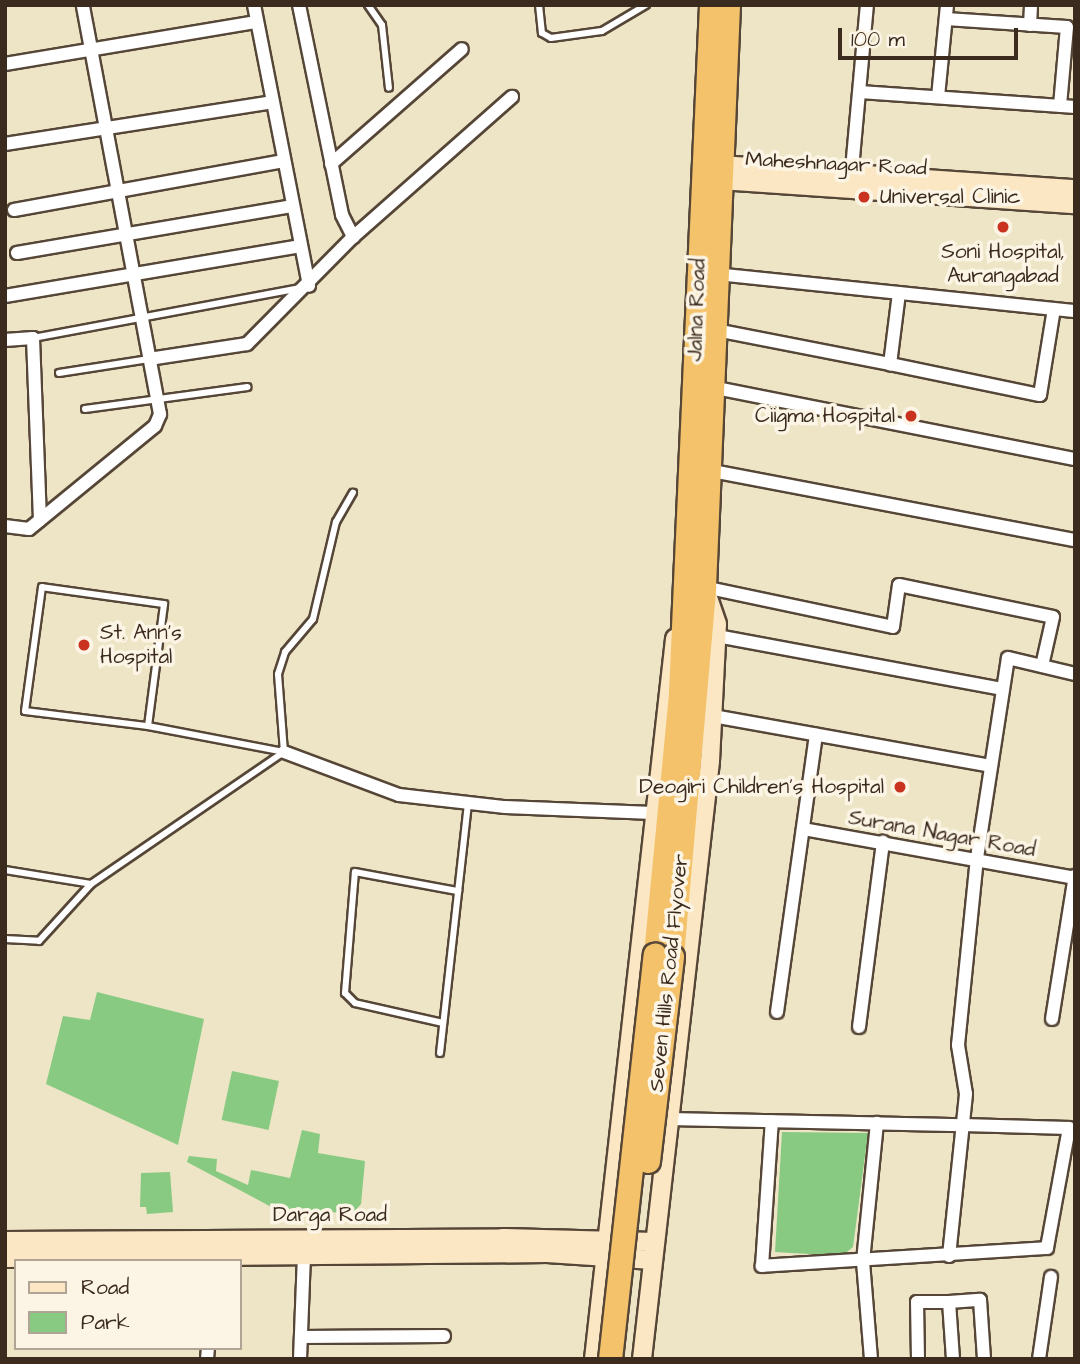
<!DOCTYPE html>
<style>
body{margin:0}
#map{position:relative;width:1080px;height:1364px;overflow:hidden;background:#ede5c5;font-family:"Architects Daughter",sans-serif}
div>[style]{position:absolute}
.green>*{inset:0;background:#89ca83;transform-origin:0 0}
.roads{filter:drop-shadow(2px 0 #564637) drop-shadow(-2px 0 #564637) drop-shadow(0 2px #564637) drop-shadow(0 -2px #564637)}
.lane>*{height:6px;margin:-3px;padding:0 3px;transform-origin:3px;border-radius:3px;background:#fff}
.street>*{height:12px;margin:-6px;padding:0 6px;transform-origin:6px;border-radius:6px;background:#fff}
.secondary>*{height:18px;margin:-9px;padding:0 9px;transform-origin:9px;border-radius:9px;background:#fbe7c3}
.highway>*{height:23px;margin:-11.5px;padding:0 11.5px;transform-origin:11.5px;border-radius:11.5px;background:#f4c26a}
.bridges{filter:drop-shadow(2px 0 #564637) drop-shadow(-2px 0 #564637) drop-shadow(0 2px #564637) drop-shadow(0 -2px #564637)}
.highway-bridge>*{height:23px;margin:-11.5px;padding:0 11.5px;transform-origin:11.5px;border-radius:11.5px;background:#f4c26a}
.dots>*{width:19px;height:19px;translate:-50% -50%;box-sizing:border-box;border:4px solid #fcf5e5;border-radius:50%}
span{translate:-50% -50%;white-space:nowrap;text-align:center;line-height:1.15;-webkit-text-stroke:7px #fcf5e5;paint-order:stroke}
.street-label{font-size:21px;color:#3b2a1e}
.poi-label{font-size:21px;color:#3b2a1e}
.left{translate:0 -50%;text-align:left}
.right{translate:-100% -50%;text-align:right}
.frame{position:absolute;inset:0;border:7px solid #3b2a1e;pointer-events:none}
.legend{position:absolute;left:14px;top:1259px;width:228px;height:91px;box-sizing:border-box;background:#fcf5e5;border:2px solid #afa495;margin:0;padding:9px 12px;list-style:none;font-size:21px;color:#3b2a1e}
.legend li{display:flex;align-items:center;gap:14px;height:35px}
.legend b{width:35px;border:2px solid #afa495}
.scale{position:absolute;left:838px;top:28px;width:180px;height:32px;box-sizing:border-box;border:4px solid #3b2a1e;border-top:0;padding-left:9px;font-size:21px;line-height:24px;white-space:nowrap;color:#3b2a1e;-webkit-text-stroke:5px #fcf5e5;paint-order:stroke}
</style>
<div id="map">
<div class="green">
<div style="clip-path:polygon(97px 992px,204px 1019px,178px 1145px,46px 1084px,63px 1016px,90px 1020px)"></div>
<div style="left:232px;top:1071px;width:48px;height:50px;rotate:12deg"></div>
<div style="clip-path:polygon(302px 1130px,320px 1134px,318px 1153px,365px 1161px,361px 1204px,353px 1213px,277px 1210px,187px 1162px,189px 1156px,217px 1159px,216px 1171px,248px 1185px,251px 1170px,290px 1178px)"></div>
<div style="clip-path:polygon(782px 1132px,868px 1133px,853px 1247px,842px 1256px,775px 1252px)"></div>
<div style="clip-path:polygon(170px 1172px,173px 1212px,147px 1214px,146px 1207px,140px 1207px,141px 1173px)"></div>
</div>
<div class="roads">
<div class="lane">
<div style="left:368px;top:5px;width:24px;rotate:55deg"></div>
<div style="left:382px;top:25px;width:63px;rotate:83.7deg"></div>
<div style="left:539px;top:5px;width:28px;rotate:84deg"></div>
<div style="left:542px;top:33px;width:10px;rotate:29deg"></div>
<div style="left:551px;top:38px;width:51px;rotate:-7.8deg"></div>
<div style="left:602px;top:31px;width:51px;rotate:-30.6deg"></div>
<div style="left:33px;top:338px;width:272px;rotate:-10.6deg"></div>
<div style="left:59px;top:373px;width:91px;rotate:-8.8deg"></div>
<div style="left:85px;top:409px;width:164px;rotate:-7.7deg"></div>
<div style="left:148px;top:726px;width:123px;rotate:-82.5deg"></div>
<div style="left:164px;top:604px;width:123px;rotate:-172.1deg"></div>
<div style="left:42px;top:587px;width:125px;rotate:97.8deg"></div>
<div style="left:25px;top:711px;width:124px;rotate:7deg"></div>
<div style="left:148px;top:726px;width:138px;rotate:10.8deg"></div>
<div style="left:284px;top:752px;width:78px;rotate:-94.4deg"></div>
<div style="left:278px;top:674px;width:23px;rotate:-72deg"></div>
<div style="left:285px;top:652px;width:43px;rotate:-49.7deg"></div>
<div style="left:313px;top:619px;width:100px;rotate:-76.7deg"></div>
<div style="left:336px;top:522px;width:34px;rotate:-60deg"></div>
<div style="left:5px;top:870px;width:87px;rotate:9.2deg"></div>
<div style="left:5px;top:939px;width:34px;rotate:3deg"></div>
<div style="left:39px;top:941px;width:77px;rotate:-47.6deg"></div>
<div style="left:91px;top:884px;width:234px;rotate:-34.4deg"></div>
<div style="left:443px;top:1023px;width:90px;rotate:-167.2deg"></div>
<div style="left:355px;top:1003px;width:14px;rotate:-135deg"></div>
<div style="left:345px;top:993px;width:121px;rotate:-85.3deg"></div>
<div style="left:355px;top:872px;width:105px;rotate:10.5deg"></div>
<div style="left:440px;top:1053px;width:252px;rotate:-83.6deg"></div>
</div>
<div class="street">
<div style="left:254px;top:5px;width:286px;rotate:78.9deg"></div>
<div style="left:299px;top:5px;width:214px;rotate:78.4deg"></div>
<div style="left:342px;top:215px;width:25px;rotate:63deg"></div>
<div style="left:353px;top:237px;width:212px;rotate:-41.4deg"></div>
<div style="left:946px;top:19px;width:121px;rotate:3.8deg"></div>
<div style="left:1067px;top:27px;width:79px;rotate:95.1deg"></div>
<div style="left:1030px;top:25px;width:20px;rotate:-87deg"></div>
<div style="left:5px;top:64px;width:255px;rotate:-9.5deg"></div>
<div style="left:860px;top:92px;width:216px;rotate:4deg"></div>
<div style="left:938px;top:97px;width:92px;rotate:-84.4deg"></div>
<div style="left:5px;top:144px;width:270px;rotate:-8.9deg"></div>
<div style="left:331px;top:164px;width:174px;rotate:-41.3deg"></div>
<div style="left:851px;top:180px;width:176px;rotate:-84.8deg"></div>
<div style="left:14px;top:210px;width:274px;rotate:-10.3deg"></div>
<div style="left:17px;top:253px;width:280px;rotate:-9.7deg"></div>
<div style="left:716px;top:274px;width:361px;rotate:5.9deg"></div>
<div style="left:899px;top:293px;width:72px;rotate:97.2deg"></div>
<div style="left:890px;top:364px;width:153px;rotate:11.7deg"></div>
<div style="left:1040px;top:395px;width:87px;rotate:-80.8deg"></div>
<div style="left:5px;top:296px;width:300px;rotate:-9.6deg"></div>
<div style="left:716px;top:330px;width:177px;rotate:11.1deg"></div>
<div style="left:5px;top:340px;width:28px;rotate:-4deg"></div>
<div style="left:33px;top:338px;width:182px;rotate:87.8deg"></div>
<div style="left:149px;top:359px;width:99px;rotate:-8.7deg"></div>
<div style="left:247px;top:344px;width:151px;rotate:-45.3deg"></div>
<div style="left:711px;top:387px;width:371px;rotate:11.2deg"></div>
<div style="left:707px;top:470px;width:375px;rotate:10.8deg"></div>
<div style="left:5px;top:526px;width:24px;rotate:7deg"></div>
<div style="left:29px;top:529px;width:163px;rotate:-39.3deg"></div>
<div style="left:155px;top:426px;width:13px;rotate:-67deg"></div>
<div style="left:160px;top:414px;width:416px;rotate:-100.7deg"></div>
<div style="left:704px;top:587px;width:193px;rotate:11.9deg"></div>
<div style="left:893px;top:627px;width:42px;rotate:-81.9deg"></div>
<div style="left:899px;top:585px;width:157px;rotate:11.7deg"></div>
<div style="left:1053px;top:617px;width:50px;rotate:102.7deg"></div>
<div style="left:717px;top:636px;width:291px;rotate:10.5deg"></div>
<div style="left:713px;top:716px;width:282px;rotate:10.2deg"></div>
<div style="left:284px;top:752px;width:123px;rotate:20.5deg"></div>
<div style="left:399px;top:795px;width:107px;rotate:6.5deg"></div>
<div style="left:505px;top:807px;width:148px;rotate:2.3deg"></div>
<div style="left:803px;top:829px;width:275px;rotate:10.2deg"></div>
<div style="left:777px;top:1012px;width:280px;rotate:-82deg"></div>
<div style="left:1052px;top:1019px;width:145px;rotate:-80.9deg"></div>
<div style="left:859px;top:1027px;width:187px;rotate:-82.6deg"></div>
<div style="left:669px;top:1119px;width:294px;rotate:1.2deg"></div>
<div style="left:963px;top:1125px;width:106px;rotate:1.6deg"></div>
<div style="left:1069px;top:1128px;width:122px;rotate:100.4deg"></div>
<div style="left:1047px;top:1248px;width:286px;rotate:176.4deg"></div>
<div style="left:762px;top:1266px;width:145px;rotate:-86.1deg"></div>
<div style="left:949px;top:1256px;width:163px;rotate:-84deg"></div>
<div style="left:966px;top:1094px;width:50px;rotate:-99.3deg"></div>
<div style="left:958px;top:1045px;width:188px;rotate:-84.2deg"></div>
<div style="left:977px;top:858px;width:202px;rotate:-81.2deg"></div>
<div style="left:1008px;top:658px;width:69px;rotate:13.4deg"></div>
<div style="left:301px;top:1337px;width:143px;rotate:-0.4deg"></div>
<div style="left:207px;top:1359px;width:11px;rotate:-85deg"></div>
<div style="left:300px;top:1359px;width:103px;rotate:-87.8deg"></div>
<div style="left:871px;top:1359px;width:98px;rotate:-94.7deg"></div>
<div style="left:863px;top:1261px;width:139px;rotate:-84.2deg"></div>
<div style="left:918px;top:1359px;width:57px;rotate:-91deg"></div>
<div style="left:917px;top:1302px;width:32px"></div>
<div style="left:953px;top:1359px;width:57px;rotate:-94deg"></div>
<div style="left:949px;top:1302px;width:31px;rotate:-4deg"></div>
<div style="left:980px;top:1300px;width:59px;rotate:86.1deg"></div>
<div style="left:1039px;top:1359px;width:83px;rotate:-81.7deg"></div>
</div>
<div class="secondary">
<div style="left:720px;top:165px;width:356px;rotate:3.9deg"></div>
<div style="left:720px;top:180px;width:356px;rotate:3.9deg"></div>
<div style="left:5px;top:1241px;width:498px;rotate:-0.3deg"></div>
<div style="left:503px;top:1238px;width:152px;rotate:1.5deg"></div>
<div style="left:5px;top:1258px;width:542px;rotate:-0.53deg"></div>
<div style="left:547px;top:1253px;width:106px;rotate:3.8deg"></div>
<div style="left:594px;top:1359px;width:725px;rotate:-83.58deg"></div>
<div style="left:642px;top:1359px;width:602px;rotate:-83.51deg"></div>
<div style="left:710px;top:761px;width:137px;rotate:-87.1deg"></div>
<div style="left:717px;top:624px;width:36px;rotate:-109deg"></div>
</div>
<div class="highway">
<div style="left:655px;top:954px;width:262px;rotate:-84.5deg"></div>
<div style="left:680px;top:693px;width:689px;rotate:-87.42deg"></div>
<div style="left:672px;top:956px;width:370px;rotate:-85deg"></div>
<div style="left:704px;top:587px;width:582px;rotate:-87.64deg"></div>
</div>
</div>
<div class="bridges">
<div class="highway-bridge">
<div style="left:648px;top:1161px;width:206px;rotate:-83.3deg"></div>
<div style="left:610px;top:1359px;width:407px;rotate:-83.7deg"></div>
</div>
</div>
<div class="dots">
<div style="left:864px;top:197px;background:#c8321e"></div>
<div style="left:1003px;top:227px;background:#c8321e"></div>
<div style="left:911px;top:416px;background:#c8321e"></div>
<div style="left:84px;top:645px;background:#c8321e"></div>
<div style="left:900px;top:787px;background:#c8321e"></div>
</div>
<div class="street-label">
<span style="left:836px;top:164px;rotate:3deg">Maheshnagar Road</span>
<span style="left:697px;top:310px;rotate:-88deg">Jalna Road</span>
<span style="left:942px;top:834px;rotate:10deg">Surana Nagar Road</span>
<span style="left:669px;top:973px;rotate:-84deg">Seven Hills Road Flyover</span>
<span style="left:330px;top:1215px">Darga Road</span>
</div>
<div class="poi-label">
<span class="left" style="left:880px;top:197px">Universal Clinic</span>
<span style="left:1003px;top:264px">Soni Hospital,<br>Aurangabad</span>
<span class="right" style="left:895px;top:416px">Ciigma Hospital</span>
<span class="left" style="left:100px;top:645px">St. Ann's<br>Hospital</span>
<span class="right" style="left:884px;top:787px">Deogiri Children's Hospital</span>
</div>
<div class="frame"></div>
<ul class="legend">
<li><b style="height:9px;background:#fbe7c3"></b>Road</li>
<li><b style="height:19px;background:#89ca83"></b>Park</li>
</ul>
<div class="scale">100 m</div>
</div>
